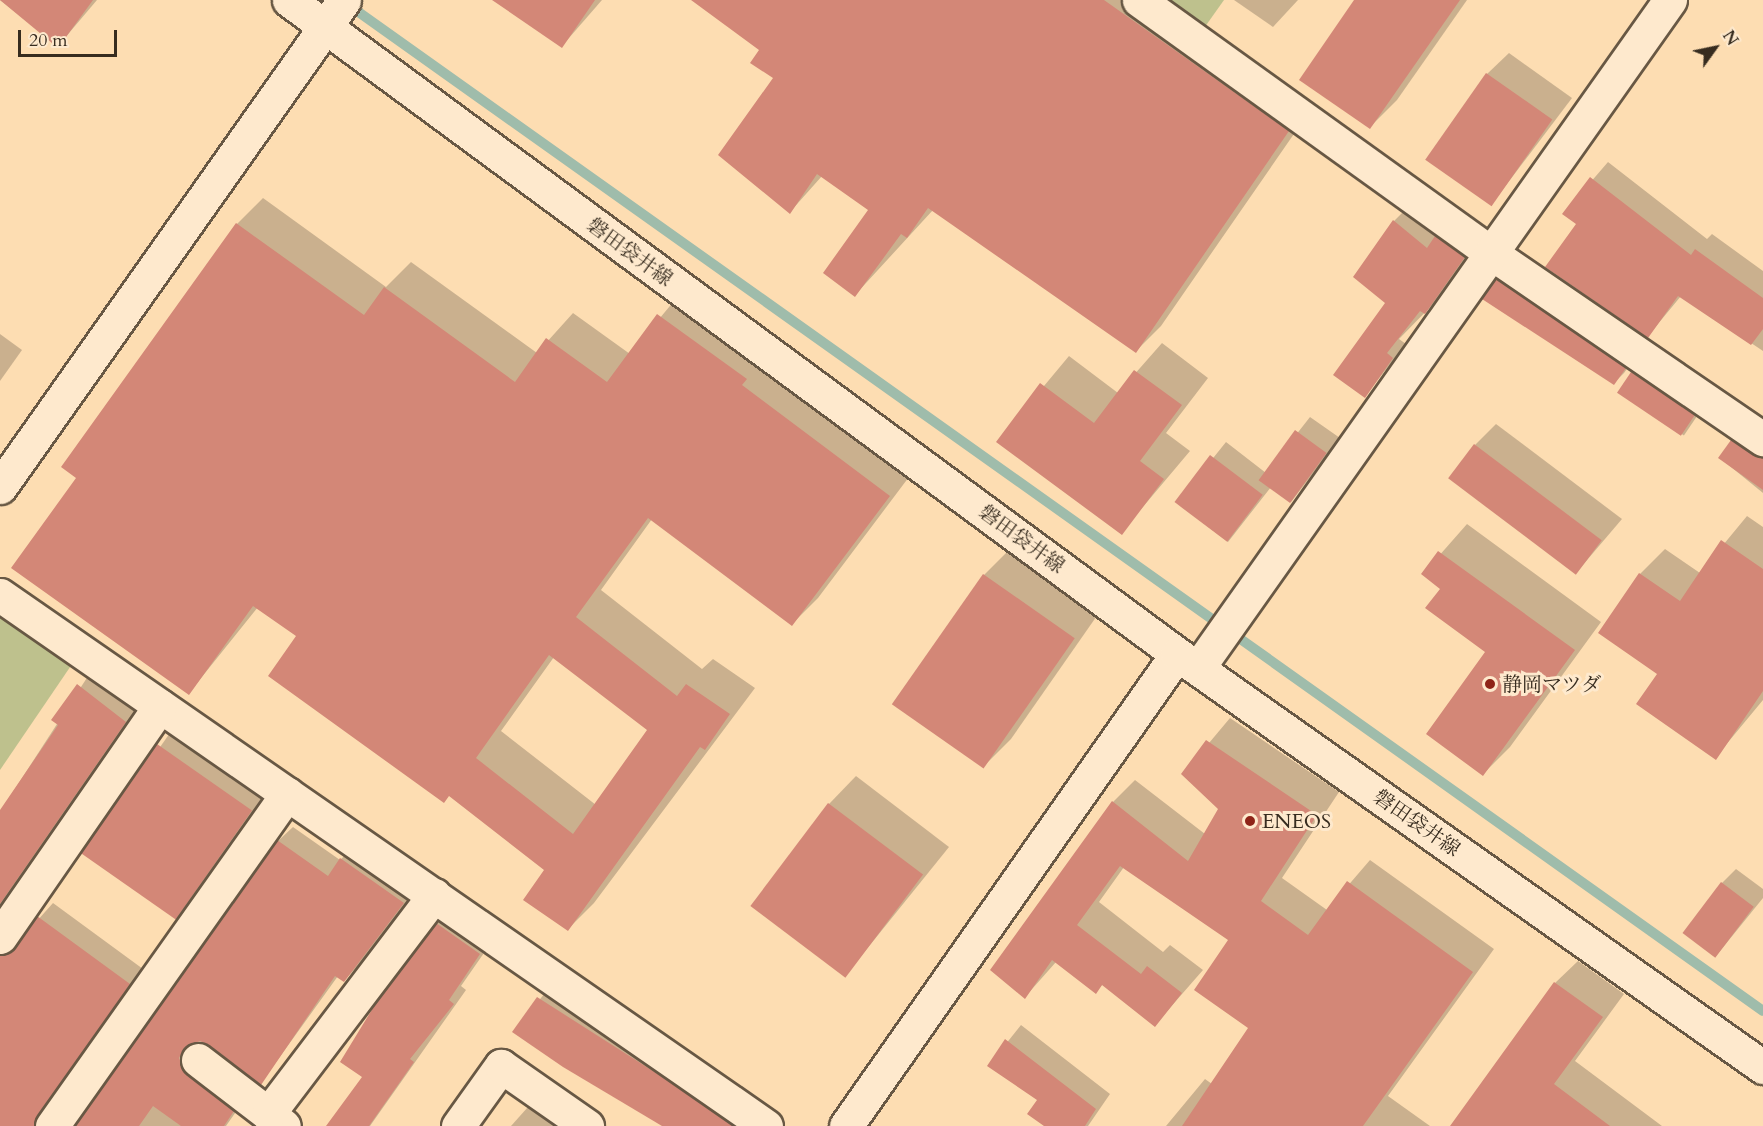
<!DOCTYPE html>
<meta charset="utf-8">
<style>
body{margin:0}
#map{position:relative;width:1763px;height:1126px;overflow:hidden;background:#fdddb2;font-family:Cardo,"Noto Serif JP",serif}
div>[style]{position:absolute}
.green>*{inset:0;background:#bec18d}
.shadow>*{inset:0;background:#0003;transform-origin:0 0}
.stream>*{height:10px;margin:-5px;padding:0 5px;transform-origin:5px;border-radius:5px;background:#9fbcab}
.building>*{inset:0;background:#d38777;transform-origin:0 0}
.roads{filter:drop-shadow(2px 0 #685844) drop-shadow(-2px 0 #685844) drop-shadow(0 2px #685844) drop-shadow(0 -2px #685844)}
.minor>*{height:33px;margin:-16.5px;padding:0 16.5px;transform-origin:16.5px;border-radius:16.5px;background:#fee9cd}
.tertiary>*{height:33px;margin:-16.5px;padding:0 16.5px;transform-origin:16.5px;border-radius:16.5px;background:#fee9cd}
.secondary>*{height:33px;margin:-16.5px;padding:0 16.5px;transform-origin:16.5px;border-radius:16.5px;background:#fee9cd}
.dots>*{width:16px;height:16px;translate:-50% -50%;box-sizing:border-box;border:3px solid #fee9cd;border-radius:50%}
span{translate:-50% -50%;white-space:nowrap;text-align:center;line-height:1.15;-webkit-text-stroke:6px #fee9cd;paint-order:stroke}
.street-label{font-size:20px;color:#372c1f}
.poi-label{font-size:20px;color:#372c1f}
.left{translate:0 -50%;text-align:left}
.north{position:absolute;left:1685px;top:18px;width:60px;height:60px;-webkit-text-stroke:4px #fee9cd;paint-order:stroke;rotate:57deg;font-size:16px;font-weight:700;line-height:24px;text-align:center;color:#372c1f}
.north::after{content:'';display:block;margin:auto;width:21px;height:27px;background:#372c1f;clip-path:polygon(50% 0,100% 100%,50% 72%,0 100%)}
.scale{position:absolute;left:18px;top:30px;width:99px;height:27px;box-sizing:border-box;border:3px solid #372c1f;border-top:0;padding-left:8px;font-size:18px;line-height:21px;white-space:nowrap;color:#372c1f;-webkit-text-stroke:4px #fee9cd;paint-order:stroke}
</style>
<div id="map">
<div class="green">
<div style="clip-path:polygon(1158px 0,1224px 0,1202px 31px)"></div>
<div style="clip-path:polygon(0 595px,81px 651px,0 770px)"></div>
</div>
<div class="shadow">
<div style="clip-path:polygon(0 0,97px 0,58px 46px)"></div>
<div style="clip-path:polygon(495px 0,602px 0,562px 46px)"></div>
<div style="clip-path:polygon(694px 0,1163px 0,1314px 105px,1161px 326px,1136px 351px,933px 210px,855px 295px,870px 210px,822px 176px,790px 212px,775px 78px,761px 50px)"></div>
<div style="clip-path:polygon(1234px 0,1298px 0,1273px 27px)"></div>
<div style="clip-path:polygon(1356px 0,1467px 0,1397px 100px,1370px 127px)"></div>
<div style="clip-path:polygon(1509px 53px,1572px 98px,1491px 205px,1487px 74px)"></div>
<div style="clip-path:polygon(1608px 162px,1707px 239px,1712px 234px,1763px 271px,1763px 351px,1681px 296px,1648px 336px,1578px 224px,1564px 213px)"></div>
<div style="clip-path:polygon(evenodd,263px 198px,386px 287px,411px 262px,537px 353px,573px 313px,630px 354px,684px 289px,915px 469px,818px 598px,792px 624px,652px 519px,601px 590px,702px 669px,713px 659px,755px 688px,594px 903px,568px 929px,546px 870px,298px 636px,258px 607px,189px 693px,78px 478px,237px 224px,263px 198px,554px 657px,649px 730px,596px 805px,501px 731px,554px 657px)"></div>
<div style="clip-path:polygon(1407px 208px,1477px 243px,1438px 299px,1399px 339px,1406px 344px,1365px 396px,1387px 303px,1394px 221px)"></div>
<div style="clip-path:polygon(1507px 270px,1635px 358px,1624px 373px,1614px 383px,1497px 280px)"></div>
<div style="clip-path:polygon(0 334px,22px 350px,0 381px)"></div>
<div style="clip-path:polygon(1162px 343px,1208px 378px,1166px 433px,1190px 451px,1121px 533px,998px 441px,1069px 356px,1118px 393px)"></div>
<div style="left:1643px;top:362px;width:75px;height:38px;rotate:34deg"></div>
<div style="clip-path:polygon(1310px 417px,1340px 438px,1291px 502px,1271px 487px,1228px 542px,1177px 503px,1226px 442px,1266px 473px)"></div>
<div style="clip-path:polygon(1496px 424px,1622px 519px,1576px 573px,1475px 445px)"></div>
<div style="clip-path:polygon(1739px 434px,1763px 449px,1763px 493px,1720px 458px)"></div>
<div style="clip-path:polygon(1747px 516px,1763px 527px,1763px 700px,1715px 758px,1659px 674px,1640px 574px,1665px 549px,1700px 573px)"></div>
<div style="clip-path:polygon(1467px 524px,1601px 622px,1510px 747px,1483px 774px,1487px 652px,1442px 588px,1423px 574px)"></div>
<div style="clip-path:polygon(1011px 548px,1101px 610px,1011px 739px,984px 766px,984px 575px)"></div>
<div style="clip-path:polygon(92px 670px,139px 707px,0 912px,0 812px)"></div>
<div style="clip-path:polygon(1230px 718px,1339px 792px,1282px 878px,1327px 910px,1370px 860px,1494px 949px,1388px 1096px,1430px 1126px,1166px 1126px,1205px 1079px,1212px 1084px,1250px 1027px,1230px 940px,1124px 867px,1099px 902px,1163px 952px,1170px 945px,1203px 970px,1155px 1025px,1103px 984px,1095px 992px,1056px 962px,1025px 997px,1113px 802px,1135px 780px,1205px 834px,1220px 808px,1183px 774px)"></div>
<div style="left:172px;top:730px;width:115px;height:152px;rotate:35deg"></div>
<div style="clip-path:polygon(856px 776px,949px 847px,845px 976px,829px 804px)"></div>
<div style="clip-path:polygon(293px 827px,340px 860px,356px 845px,418px 888px,358px 966px,344px 980px,338px 976px,261px 1083px,210px 1044px,193px 1043px,200px 1060px,247px 1096px,226px 1126px,105px 1126px,278px 841px)"></div>
<div style="clip-path:polygon(1736px 869px,1763px 889px,1763px 898px,1716px 956px,1722px 883px)"></div>
<div style="clip-path:polygon(53px 903px,143px 969px,68px 1075px,0 1051px,0 931px,3px 938px,20px 940px)"></div>
<div style="clip-path:polygon(451px 911px,493px 940px,461px 986px,466px 990px,370px 1126px,327px 1126px,364px 1077px,437px 924px)"></div>
<div style="clip-path:polygon(1578px 961px,1624px 994px,1575px 1061px,1662px 1126px,1452px 1126px,1555px 983px)"></div>
<div style="clip-path:polygon(552px 984px,762px 1126px,663px 1126px,515px 1031px)"></div>
<div style="clip-path:polygon(1021px 1025px,1110px 1094px,1088px 1126px,1047px 1126px,1040px 1100px,989px 1065px)"></div>
<div style="clip-path:polygon(536px 1098px,578px 1126px,511px 1126px)"></div>
</div>
<div class="stream">
<div style="left:350px;top:6px;width:1063px;rotate:35.42deg"></div>
<div style="left:1239px;top:638px;width:643px;rotate:35.44deg"></div>
</div>
<div class="building">
<div style="clip-path:polygon(0 0,93px 0,58px 48px)"></div>
<div style="clip-path:polygon(492px 0,595px 0,562px 48px)"></div>
<div style="clip-path:polygon(691px 0,1104px 0,1289px 131px,1136px 353px,928px 208px,907px 238px,901px 234px,855px 297px,823px 273px,868px 210px,817px 174px,790px 214px,718px 155px,773px 78px,750px 63px,759px 50px)"></div>
<div style="clip-path:polygon(1354px 0,1460px 0,1370px 129px,1299px 80px)"></div>
<div style="left:1486px;top:73px;width:81px;height:106px;rotate:35deg"></div>
<div style="clip-path:polygon(1590px 177px,1691px 255px,1695px 249px,1763px 298px,1763px 329px,1751px 345px,1678px 296px,1648px 338px,1545px 267px,1576px 224px,1562px 214px)"></div>
<div style="clip-path:polygon(1393px 220px,1427px 248px,1435px 236px,1465px 257px,1425px 314px,1420px 311px,1387px 353px,1393px 358px,1365px 398px,1333px 375px,1385px 303px,1353px 277px)"></div>
<div style="clip-path:polygon(evenodd,236px 223px,364px 315px,384px 287px,515px 382px,546px 338px,607px 382px,657px 314px,747px 379px,742px 385px,890px 496px,792px 626px,648px 518px,576px 617px,677px 696px,686px 684px,730px 714px,705px 750px,700px 747px,568px 931px,523px 900px,544px 870px,449px 796px,444px 803px,268px 676px,296px 636px,253px 606px,189px 695px,11px 568px,76px 478px,61px 467px,236px 223px,549px 655px,647px 730px,573px 834px,476px 758px,549px 655px)"></div>
<div style="clip-path:polygon(1496px 279px,1626px 368px,1614px 385px,1482px 299px)"></div>
<div style="clip-path:polygon(1134px 370px,1182px 405px,1140px 461px,1164px 479px,1122px 535px,996px 442px,1040px 383px,1094px 423px)"></div>
<div style="left:1631px;top:372px;width:77px;height:25px;rotate:34deg"></div>
<div style="left:1295px;top:430px;width:39px;height:62px;rotate:36deg"></div>
<div style="clip-path:polygon(1731px 440px,1763px 458px,1763px 490px,1718px 458px)"></div>
<div style="left:1474px;top:444px;width:160px;height:43px;rotate:37deg"></div>
<div style="left:1210px;top:455px;width:66px;height:59px;rotate:37deg"></div>
<div style="clip-path:polygon(1721px 540px,1763px 569px,1763px 691px,1716px 760px,1636px 704px,1657px 674px,1598px 633px,1639px 573px,1680px 601px)"></div>
<div style="clip-path:polygon(1438px 551px,1575px 650px,1483px 776px,1426px 734px,1485px 652px,1425px 608px,1440px 589px,1421px 574px)"></div>
<div style="left:983px;top:574px;width:112px;height:159px;rotate:35deg"></div>
<div style="clip-path:polygon(77px 684px,126px 722px,0 904px,0 810px,58px 725px,51px 720px)"></div>
<div style="clip-path:polygon(1206px 740px,1317px 815px,1261px 901px,1308px 935px,1347px 881px,1473px 972px,1363px 1126px,1182px 1126px,1248px 1028px,1194px 990px,1228px 940px,1120px 866px,1077px 925px,1141px 974px,1147px 966px,1182px 993px,1155px 1027px,1102px 985px,1096px 994px,1052px 960px,1025px 999px,990px 970px,1112px 801px,1188px 861px,1218px 809px,1181px 774px)"></div>
<div style="left:157px;top:744px;width:116px;height:133px;rotate:35deg"></div>
<div style="left:828px;top:803px;width:119px;height:129px;rotate:37deg"></div>
<div style="clip-path:polygon(277px 840px,328px 876px,340px 858px,404px 903px,344px 982px,335px 976px,261px 1085px,209px 1045px,200px 1041px,184px 1048px,179px 1058px,186px 1074px,234px 1111px,224px 1126px,181px 1126px,153px 1106px,139px 1126px,75px 1126px)"></div>
<div style="left:1721px;top:882px;width:41px;height:64px;rotate:37deg"></div>
<div style="clip-path:polygon(37px 916px,130px 984px,34px 1126px,0 1126px,0 955px,15px 948px)"></div>
<div style="clip-path:polygon(436px 923px,480px 954px,449px 1000px,454px 1004px,410px 1059px,414px 1062px,369px 1126px,326px 1126px,362px 1077px,340px 1062px,376px 1003px)"></div>
<div style="clip-path:polygon(1554px 982px,1603px 1017px,1554px 1084px,1610px 1126px,1450px 1126px)"></div>
<div style="clip-path:polygon(537px 997px,667px 1080px,733px 1126px,662px 1126px,563px 1067px,512px 1032px)"></div>
<div style="clip-path:polygon(1005px 1039px,1096px 1109px,1085px 1126px,1044px 1126px,1027px 1114px,1037px 1100px,987px 1066px)"></div>
</div>
<div class="roads">
<div class="minor">
<div style="left:1139px;top:0;width:433px;rotate:35.7deg"></div>
<div style="left:1491px;top:253px;width:330px;rotate:34.4deg"></div>
<div style="left:0;top:487px;width:596px;rotate:-54.76deg"></div>
<div style="left:0;top:595px;width:932px;rotate:34.73deg"></div>
<div style="left:1198px;top:668px;width:818px;rotate:-54.76deg"></div>
<div style="left:0;top:937px;width:281px;rotate:-55.3deg"></div>
<div style="left:198px;top:1060px;width:108px;rotate:37.5deg"></div>
<div style="left:268px;top:1114px;width:275px;rotate:-52.8deg"></div>
<div style="left:52px;top:1126px;width:407px;rotate:-54.7deg"></div>
<div style="left:458px;top:1126px;width:74px;rotate:-54.4deg"></div>
<div style="left:501px;top:1066px;width:105px;rotate:34.9deg"></div>
</div>
<div class="tertiary">
<div style="left:846px;top:1126px;width:576px;rotate:-54.96deg"></div>
</div>
<div class="secondary">
<div style="left:289px;top:0;width:1103px;rotate:36.37deg"></div>
<div style="left:1177px;top:654px;width:717px;rotate:35.18deg"></div>
</div>
</div>
<div class="dots">
<div style="left:1490px;top:684px;background:#8f2418"></div>
<div style="left:1250px;top:821px;background:#8f2418"></div>
</div>
<div class="street-label">
<span style="left:630px;top:252px;rotate:36deg">磐田袋井線</span>
<span style="left:1022px;top:539px;rotate:36deg">磐田袋井線</span>
<span style="left:1417px;top:823px;rotate:35deg">磐田袋井線</span>
</div>
<div class="poi-label">
<span class="left" style="left:1502px;top:684px">静岡マツダ</span>
<span class="left" style="left:1262px;top:821px">ENEOS</span>
</div>
<div class="north">N</div>
<div class="scale">20 m</div>
</div>
